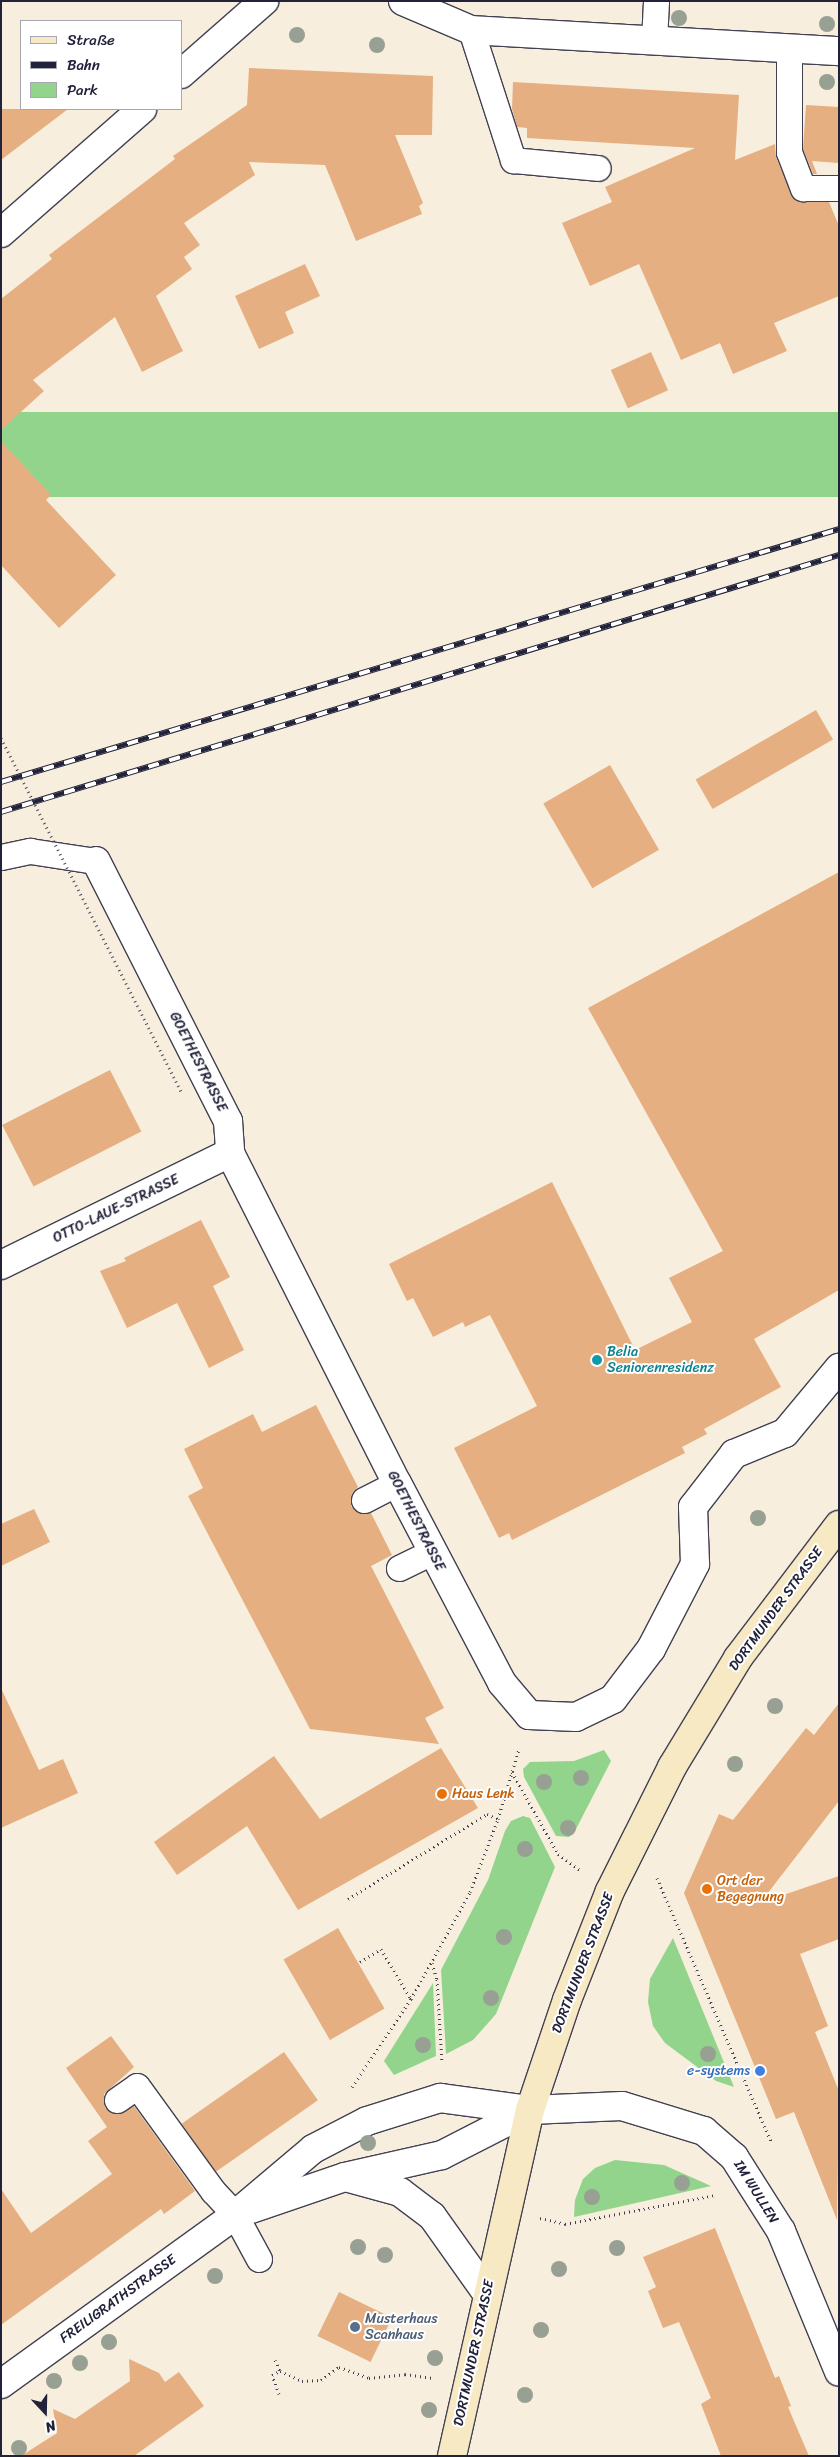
<!DOCTYPE html>
<meta charset="utf-8">
<style>
body{margin:0}
#map{position:relative;width:840px;height:2457px;overflow:hidden;background:#f7eedd;font-family:Sriracha,sans-serif}
div>[style]{position:absolute}
.green>*{inset:0;background:#92d48b;transform-origin:0 0}
.building>*{inset:0;background:#e6af81;transform-origin:0 0}
.path>*{height:3px;margin-top:-1.5px;transform-origin:0;background:repeating-linear-gradient(90deg,#424153 0 1px,transparent 0 5px)}
.roads{filter:drop-shadow(1px 0 #424153) drop-shadow(-1px 0 #424153) drop-shadow(0 1px #424153) drop-shadow(0 -1px #424153)}
.service>*{height:25px;margin:-12.5px;padding:0 12.5px;transform-origin:12.5px;border-radius:12.5px;background:#fff}
.minor>*{height:28px;margin:-14px;padding:0 14px;transform-origin:14px;border-radius:14px;background:#fff}
.tertiary>*{height:28px;margin:-14px;padding:0 14px;transform-origin:14px;border-radius:14px;background:#fff}
.secondary>*{height:28px;margin:-14px;padding:0 14px;transform-origin:14px;border-radius:14px;background:#f7e9c3}
.rail>*{height:5.5px;margin-top:-2.75px;transform-origin:0;background:repeating-linear-gradient(90deg,#fff 0 11px,#22223b 0 22px);box-sizing:border-box;border-block:1px solid #22223b}
.path-bridge>*{height:3px;margin-top:-1.5px;transform-origin:0;background:repeating-linear-gradient(90deg,#424153 0 1px,transparent 0 5px)}
.trees>*{width:16px;height:16px;margin:-8px;border-radius:50%;background:#97a093}
.dots>*{width:14px;height:14px;translate:-50% -50%;box-sizing:border-box;border:2px solid #fff;border-radius:50%}
span{translate:-50% -50%;white-space:nowrap;text-align:center;line-height:1.15;-webkit-text-stroke:4px #fff;paint-order:stroke}
.street-label{font-size:14px;color:#22223b}
.culture-label{font-size:14px;color:#0d838f}
.left{translate:0 -50%;text-align:left}
.food-label{font-size:14px;color:#c56008}
.shop-label{font-size:14px;color:#366cbe}
.right{translate:-100% -50%;text-align:right}
.service-label{font-size:14px;color:#4e5e75}
.frame{position:absolute;inset:0;border:2px solid #22223b;pointer-events:none}
.legend{position:absolute;left:20px;top:20px;width:162px;height:90px;box-sizing:border-box;background:#fff;border:1px solid #a7a7b1;margin:0;padding:6px 9px;list-style:none;font-size:15px;color:#22223b}
.legend li{display:flex;align-items:center;gap:10px;height:25px}
.legend b{width:25px;border:1px solid #a7a7b1}
.north{position:absolute;left:20px;top:2387px;width:50px;height:50px;-webkit-text-stroke:4px #fff;paint-order:stroke;rotate:159deg;font-size:14px;font-weight:700;line-height:20px;text-align:center;color:#22223b}
.north::after{content:'';display:block;margin:auto;width:18px;height:22px;background:#22223b;clip-path:polygon(50% 0,100% 100%,50% 72%,0 100%)}
</style>
<div id="map">
<div class="green">
<div style="left:839px;top:412px;width:85px;height:841px;rotate:90deg"></div>
<div style="clip-path:polygon(61px 415px,93px 456px,74px 477px,40px 437px)"></div>
<div style="clip-path:polygon(604px 1750px,611px 1761px,575px 1831px,569px 1837px,556px 1836px,524px 1777px,523px 1769px,530px 1762px,574px 1761px)"></div>
<div style="clip-path:polygon(523px 1816px,530px 1818px,555px 1867px,496px 2014px,473px 2040px,446px 2054px,441px 1970px,488px 1880px,505px 1831px,511px 1821px)"></div>
<div style="clip-path:polygon(673px 1938px,734px 2087px,716px 2081px,665px 2043px,653px 2026px,648px 2002px,650px 1979px)"></div>
<div style="clip-path:polygon(433px 1983px,436px 2056px,394px 2075px,384px 2061px)"></div>
<div style="clip-path:polygon(615px 2160px,664px 2165px,711px 2186px,574px 2217px,575px 2200px,583px 2179px,595px 2168px)"></div>
</div>
<div class="building">
<div style="clip-path:polygon(249px 68px,433px 76px,432px 135px,395px 135px,423px 203px,419px 206px,422px 214px,356px 241px,325px 165px,249px 162px,255px 175px,184px 223px,200px 245px,184px 257px,192px 269px,156px 296px,183px 351px,142px 372px,115px 317px,33px 380px,44px 391px,1px 430px,1px 299px,52px 259px,49px 255px,175px 159px,173px 156px,247px 105px)"></div>
<div style="clip-path:polygon(513px 82px,739px 95px,735px 160px,775px 144px,776px 157px,794px 199px,829px 202px,839px 226px,839px 296px,774px 323px,787px 351px,733px 374px,720px 343px,681px 360px,639px 264px,590px 286px,562px 223px,612px 202px,605px 187px,695px 148px,527px 138px,527px 128px,517px 127px,512px 109px)"></div>
<div style="clip-path:polygon(806px 105px,839px 107px,839px 163px,812px 161px,817px 174px,813px 174px,803px 149px)"></div>
<div style="clip-path:polygon(1px 109px,68px 109px,1px 160px)"></div>
<div style="clip-path:polygon(305px 264px,320px 296px,285px 312px,294px 333px,259px 349px,235px 296px)"></div>
<div style="left:651px;top:352px;width:42px;height:44px;rotate:66deg"></div>
<div style="clip-path:polygon(1px 441px,51px 495px,46px 500px,116px 575px,59px 628px,1px 565px)"></div>
<div style="left:816px;top:710px;width:34px;height:139px;rotate:60deg"></div>
<div style="left:610px;top:765px;width:98px;height:77px;rotate:60deg"></div>
<div style="clip-path:polygon(839px 872px,839px 1290px,754px 1339px,781px 1387px,704px 1429px,707px 1434px,682px 1447px,685px 1453px,512px 1540px,509px 1533px,499px 1538px,454px 1448px,537px 1406px,490px 1315px,465px 1327px,463px 1322px,433px 1337px,413px 1298px,407px 1301px,389px 1264px,552px 1182px,635px 1350px,692px 1322px,669px 1278px,723px 1251px,588px 1008px)"></div>
<div style="left:110px;top:1070px;width:69px;height:121px;rotate:63deg"></div>
<div style="clip-path:polygon(201px 1220px,230px 1277px,213px 1286px,244px 1350px,209px 1368px,177px 1303px,127px 1328px,100px 1271px,126px 1261px,124px 1258px)"></div>
<div style="clip-path:polygon(316px 1405px,358px 1487px,352px 1493px,351px 1506px,357px 1512px,371px 1513px,392px 1555px,371px 1566px,444px 1708px,425px 1718px,439px 1744px,310px 1729px,188px 1496px,203px 1488px,184px 1449px,253px 1414px,262px 1432px)"></div>
<div style="clip-path:polygon(34px 1509px,50px 1542px,1px 1566px,1px 1524px)"></div>
<div style="clip-path:polygon(1px 1688px,39px 1770px,63px 1759px,78px 1793px,1px 1828px)"></div>
<div style="clip-path:polygon(839px 1703px,839px 1801px,760px 1903px,839px 1876px,839px 1939px,800px 1954px,828px 2026px,815px 2032px,839px 2091px,837px 2220px,794px 2112px,776px 2119px,684px 1893px,719px 1814px,733px 1820px,806px 1728px,814px 1735px)"></div>
<div style="clip-path:polygon(441px 1748px,478px 1808px,298px 1910px,247px 1826px,177px 1875px,154px 1842px,274px 1756px,320px 1819px)"></div>
<div style="left:338px;top:1928px;width:93px;height:63px;rotate:60deg"></div>
<div style="clip-path:polygon(111px 2036px,134px 2067px,104px 2094px,105px 2108px,118px 2114px,134px 2106px,195px 2191px,164px 2214px,161px 2209px,1px 2325px,1px 2189px,31px 2233px,112px 2174px,88px 2141px,107px 2127px,66px 2068px)"></div>
<div style="left:284px;top:2052px;width:59px;height:125px;rotate:55deg"></div>
<div style="clip-path:polygon(715px 2228px,775px 2378px,779px 2376px,791px 2406px,788px 2407px,809px 2456px,721px 2456px,701px 2404px,711px 2398px,679px 2322px,663px 2328px,648px 2291px,656px 2287px,643px 2257px)"></div>
<div style="left:339px;top:2292px;width:59px;height:49px;rotate:26deg"></div>
<div style="clip-path:polygon(129px 2359px,159px 2373px,165px 2382px,179px 2372px,204px 2406px,134px 2456px,21px 2456px,57px 2433px,53px 2409px,75px 2419px,130px 2381px)"></div>
</div>
<div class="path">
<div style="left:512px;top:1772px;width:94px;rotate:60.7deg"></div>
<div style="left:558px;top:1854px;width:27px;rotate:36deg"></div>
<div style="left:657px;top:1878px;width:287px;rotate:66.6deg"></div>
<div style="left:348px;top:1899px;width:163px;rotate:-31.4deg"></div>
<div style="left:487px;top:1814px;width:12px;rotate:24deg"></div>
<div style="left:360px;top:1962px;width:25px;rotate:-32deg"></div>
<div style="left:381px;top:1949px;width:58px;rotate:59deg"></div>
<div style="left:432px;top:1963px;width:17px;rotate:73deg"></div>
<div style="left:437px;top:1979px;width:84px;rotate:86.6deg"></div>
<div style="left:352px;top:2087px;width:106px;rotate:-56.2deg"></div>
<div style="left:411px;top:1999px;width:122px;rotate:-61.1deg"></div>
<div style="left:470px;top:1892px;width:78px;rotate:-69deg"></div>
<div style="left:498px;top:1819px;width:73px;rotate:-73.3deg"></div>
<div style="left:540px;top:2218px;width:26px;rotate:13deg"></div>
<div style="left:565px;top:2224px;width:154px;rotate:-10.9deg"></div>
<div style="left:275px;top:2360px;width:12px;rotate:66deg"></div>
<div style="left:280px;top:2371px;width:24px;rotate:24deg"></div>
<div style="left:302px;top:2381px;width:19px;rotate:-3deg"></div>
<div style="left:321px;top:2380px;width:22px;rotate:-36deg"></div>
<div style="left:339px;top:2367px;width:32px;rotate:20deg"></div>
<div style="left:369px;top:2378px;width:36px;rotate:-6deg"></div>
<div style="left:405px;top:2374px;width:28px;rotate:8deg"></div>
<div style="left:279px;top:2394px;width:20px;rotate:-110deg"></div>
<div style="left:272px;top:2375px;width:9px;rotate:-27deg"></div>
</div>
<div class="roads">
<div class="service">
<div style="left:471px;top:30px;width:137px;rotate:72.1deg"></div>
<div style="left:513px;top:160px;width:85px;rotate:5.4deg"></div>
<div style="left:654px;top:41px;width:40px;rotate:-87.1deg"></div>
<div style="left:789px;top:48px;width:104px;rotate:90deg"></div>
<div style="left:789px;top:152px;width:39px;rotate:69deg"></div>
<div style="left:803px;top:188px;width:36px"></div>
<div style="left:1px;top:857px;width:30px;rotate:-12deg"></div>
<div style="left:30px;top:851px;width:67px;rotate:8.6deg"></div>
<div style="left:364px;top:1500px;width:37px;rotate:-27deg"></div>
<div style="left:399px;top:1568px;width:37px;rotate:-26deg"></div>
<div style="left:117px;top:2100px;width:24px;rotate:-35deg"></div>
<div style="left:137px;top:2086px;width:130px;rotate:54.1deg"></div>
<div style="left:213px;top:2191px;width:33px;rotate:47deg"></div>
<div style="left:235px;top:2215px;width:50px;rotate:61.4deg"></div>
</div>
<div class="minor">
<div style="left:403px;top:1px;width:74px;rotate:23.1deg"></div>
<div style="left:471px;top:30px;width:369px;rotate:3.3deg"></div>
<div style="left:96px;top:861px;width:292px;rotate:63.1deg"></div>
<div style="left:228px;top:1121px;width:32px;rotate:86deg"></div>
<div style="left:230px;top:1153px;width:370px;rotate:63.2deg"></div>
<div style="left:397px;top:1483px;width:226px;rotate:62.3deg"></div>
<div style="left:502px;top:1683px;width:42px;rotate:49.8deg"></div>
<div style="left:529px;top:1715px;width:47px;rotate:2.4deg"></div>
<div style="left:576px;top:1717px;width:41px;rotate:-25.9deg"></div>
<div style="left:613px;top:1699px;width:63px;rotate:-52.8deg"></div>
<div style="left:651px;top:1649px;width:96px;rotate:-62.6deg"></div>
<div style="left:695px;top:1564px;width:57px;rotate:-92deg"></div>
<div style="left:693px;top:1507px;width:67px;rotate:-52.3deg"></div>
<div style="left:734px;top:1454px;width:55px;rotate:-22.4deg"></div>
<div style="left:785px;top:1433px;width:85px;rotate:-50.3deg"></div>
<div style="left:1px;top:1265px;width:255px;rotate:-26.1deg"></div>
<div style="left:349px;top:2178px;width:53px;rotate:15.4deg"></div>
<div style="left:400px;top:2192px;width:40px;rotate:37deg"></div>
<div style="left:432px;top:2216px;width:93px;rotate:54.6deg"></div>
<div style="left:251px;top:2209px;width:99px;rotate:-18.8deg"></div>
<div style="left:345px;top:2177px;width:99px;rotate:-12.8deg"></div>
<div style="left:442px;top:2155px;width:99px;rotate:-27.1deg"></div>
<div style="left:1px;top:2384px;width:289px;rotate:-35.8deg"></div>
<div style="left:235px;top:2215px;width:102px;rotate:-40.2deg"></div>
<div style="left:313px;top:2149px;width:61px;rotate:-27.4deg"></div>
<div style="left:367px;top:2121px;width:77px;rotate:-17.5deg"></div>
<div style="left:440px;top:2098px;width:91px;rotate:7.6deg"></div>
<div style="left:530px;top:2110px;width:92px;rotate:-2.5deg"></div>
<div style="left:622px;top:2106px;width:86px;rotate:17deg"></div>
<div style="left:704px;top:2131px;width:40px;rotate:41deg"></div>
<div style="left:734px;top:2157px;width:88px;rotate:57.6deg"></div>
<div style="left:781px;top:2231px;width:152px;rotate:67.6deg"></div>
</div>
<div class="tertiary">
<div style="left:181px;top:74px;width:111px;rotate:-41.3deg"></div>
<div style="left:1px;top:233px;width:188px;rotate:-41.3deg"></div>
</div>
<div class="secondary">
<div style="left:452px;top:2456px;width:355px;rotate:-77.3deg"></div>
<div style="left:530px;top:2110px;width:116px;rotate:-71.4deg"></div>
<div style="left:567px;top:2000px;width:117px;rotate:-68.5deg"></div>
<div style="left:610px;top:1891px;width:139px;rotate:-63.4deg"></div>
<div style="left:672px;top:1767px;width:127px;rotate:-58.8deg"></div>
<div style="left:738px;top:1658px;width:167px;rotate:-52.8deg"></div>
</div>
</div>
<div class="rail">
<div style="left:1px;top:782px;width:875px;rotate:-16.8deg"></div>
<div style="left:1px;top:812px;width:877px;rotate:-17.05deg"></div>
</div>
<div class="path-bridge">
<div style="left:1px;top:738px;width:398px;rotate:63deg"></div>
</div>
<div class="trees">
<div style="left:679px;top:18px"></div>
<div style="left:827px;top:24px"></div>
<div style="left:297px;top:35px"></div>
<div style="left:377px;top:45px"></div>
<div style="left:827px;top:82px"></div>
<div style="left:758px;top:1518px"></div>
<div style="left:775px;top:1706px"></div>
<div style="left:735px;top:1764px"></div>
<div style="left:581px;top:1778px"></div>
<div style="left:544px;top:1782px"></div>
<div style="left:568px;top:1828px"></div>
<div style="left:525px;top:1849px"></div>
<div style="left:504px;top:1937px"></div>
<div style="left:491px;top:1998px"></div>
<div style="left:423px;top:2045px"></div>
<div style="left:708px;top:2054px"></div>
<div style="left:368px;top:2143px"></div>
<div style="left:682px;top:2183px"></div>
<div style="left:592px;top:2197px"></div>
<div style="left:358px;top:2247px"></div>
<div style="left:617px;top:2248px"></div>
<div style="left:385px;top:2255px"></div>
<div style="left:559px;top:2269px"></div>
<div style="left:215px;top:2276px"></div>
<div style="left:541px;top:2330px"></div>
<div style="left:109px;top:2342px"></div>
<div style="left:435px;top:2358px"></div>
<div style="left:80px;top:2363px"></div>
<div style="left:54px;top:2381px"></div>
<div style="left:525px;top:2395px"></div>
<div style="left:429px;top:2410px"></div>
<div style="left:19px;top:2448px"></div>
</div>
<div class="dots">
<div style="left:597px;top:1360px;background:#0f9aa8"></div>
<div style="left:442px;top:1794px;background:#e8710a"></div>
<div style="left:707px;top:1889px;background:#e8710a"></div>
<div style="left:760px;top:2071px;background:#3f7fe0"></div>
<div style="left:355px;top:2327px;background:#5c6f8a"></div>
</div>
<div class="street-label">
<span style="left:198px;top:1062px;rotate:63deg">GOETHESTRASSE</span>
<span style="left:116px;top:1209px;rotate:-26deg">OTTO-LAUE-STRASSE</span>
<span style="left:416px;top:1521px;rotate:63deg">GOETHESTRASSE</span>
<span style="left:776px;top:1609px;rotate:-54deg">DORTMUNDER STRASSE</span>
<span style="left:583px;top:1963px;rotate:-69deg">DORTMUNDER STRASSE</span>
<span style="left:756px;top:2192px;rotate:58deg">IM WULLEN</span>
<span style="left:118px;top:2299px;rotate:-36deg">FREILIGRATHSTRASSE</span>
<span style="left:474px;top:2353px;rotate:-78deg">DORTMUNDER STRASSE</span>
</div>
<div class="culture-label">
<span class="left" style="left:607px;top:1360px">Belia<br>Seniorenresidenz</span>
</div>
<div class="food-label">
<span class="left" style="left:452px;top:1794px">Haus Lenk</span>
<span class="left" style="left:717px;top:1889px">Ort der<br>Begegnung</span>
</div>
<div class="shop-label">
<span class="right" style="left:750px;top:2071px">e-systems</span>
</div>
<div class="service-label">
<span class="left" style="left:365px;top:2327px">Musterhaus<br>Scanhaus</span>
</div>
<div class="frame"></div>
<ul class="legend">
<li><b style="height:6px;background:#f7e9c3"></b>Straße</li>
<li><b style="height:6px;background:#22223b"></b>Bahn</li>
<li><b style="height:14px;background:#92d48b"></b>Park</li>
</ul>
<div class="north">N</div>
</div>
